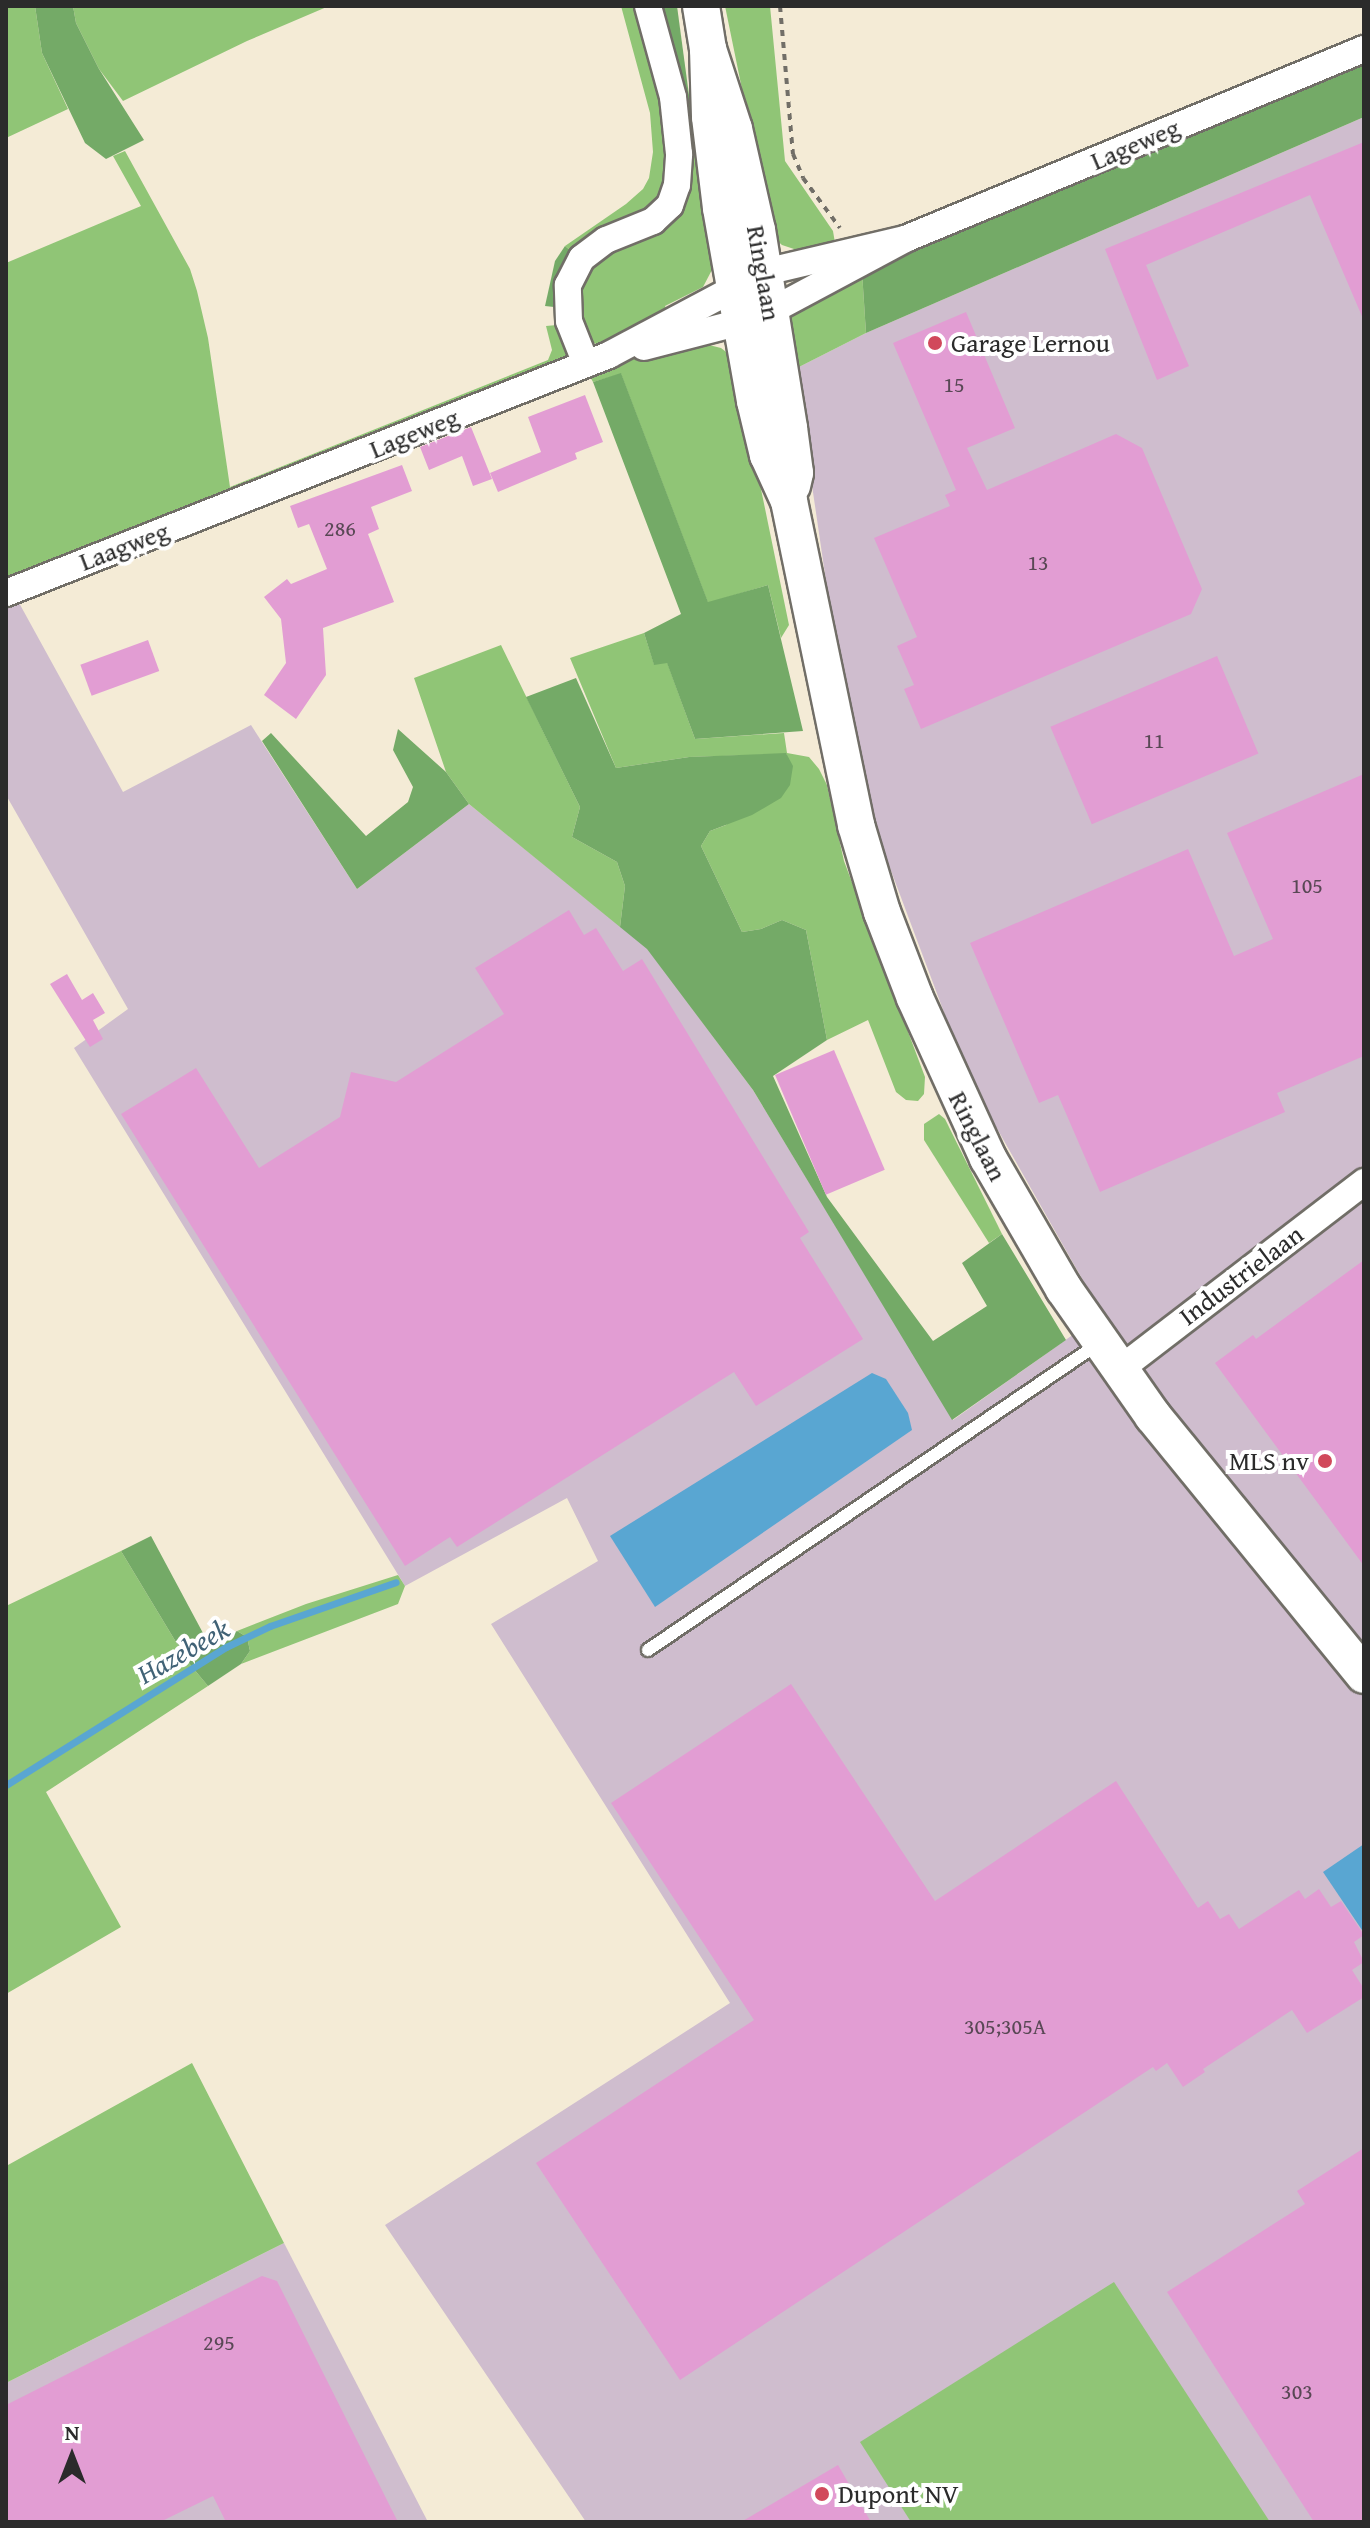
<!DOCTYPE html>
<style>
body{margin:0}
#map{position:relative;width:1370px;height:2528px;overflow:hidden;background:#f4ebd6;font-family:"Gentium Book Plus",serif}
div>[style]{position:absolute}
.industrial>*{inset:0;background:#cfbdce}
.green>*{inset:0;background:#90c576}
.forest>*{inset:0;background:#74aa67}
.water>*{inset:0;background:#59a6d2}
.stream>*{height:7px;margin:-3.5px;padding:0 3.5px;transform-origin:3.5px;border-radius:3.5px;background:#59a6d2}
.building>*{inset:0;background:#e29dd3;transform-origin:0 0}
.path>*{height:4px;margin-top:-2px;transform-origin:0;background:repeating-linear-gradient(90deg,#716e67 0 6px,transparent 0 12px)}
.roads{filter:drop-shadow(2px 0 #716e67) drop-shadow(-2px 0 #716e67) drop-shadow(0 2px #716e67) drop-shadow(0 -2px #716e67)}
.lane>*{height:12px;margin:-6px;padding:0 6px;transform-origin:6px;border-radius:6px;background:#fff}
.street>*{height:26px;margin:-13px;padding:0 13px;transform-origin:13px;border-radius:13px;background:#fff}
.secondary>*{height:36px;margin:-18px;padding:0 18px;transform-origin:18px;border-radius:18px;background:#fff}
.dots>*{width:22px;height:22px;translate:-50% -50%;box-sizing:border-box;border:4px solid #fff;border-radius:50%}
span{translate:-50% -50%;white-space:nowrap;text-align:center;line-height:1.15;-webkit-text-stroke:8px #fff;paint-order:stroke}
.number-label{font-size:22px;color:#594855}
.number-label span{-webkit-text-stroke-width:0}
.street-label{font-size:26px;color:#2b2b2b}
.poi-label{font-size:26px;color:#2b2b2b}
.left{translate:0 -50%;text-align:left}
.right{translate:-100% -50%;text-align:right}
.water-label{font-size:28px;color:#406276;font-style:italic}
.frame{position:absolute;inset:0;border:8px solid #2b2b2b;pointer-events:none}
.north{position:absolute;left:32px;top:2416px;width:80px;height:80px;-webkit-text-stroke:6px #fff;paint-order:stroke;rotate:0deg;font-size:22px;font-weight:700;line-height:32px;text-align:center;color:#2b2b2b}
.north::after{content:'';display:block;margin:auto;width:28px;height:36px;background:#2b2b2b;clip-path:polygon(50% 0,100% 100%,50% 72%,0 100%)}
</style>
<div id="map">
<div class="industrial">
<div style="clip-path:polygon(1364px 117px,1364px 2522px,586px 2522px,385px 2225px,730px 2003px,491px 1624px,598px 1561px,567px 1498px,405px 1586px,74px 1048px,128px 1009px,6px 795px,6px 605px,18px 601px,123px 792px,251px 725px,357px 889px,469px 804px,647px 948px,753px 1090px,953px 1420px,1102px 1314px,969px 1079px,881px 844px,833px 629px,795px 369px,866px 333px)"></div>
<div style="clip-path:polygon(284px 2243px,428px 2522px,6px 2522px,6px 2383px)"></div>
</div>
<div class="green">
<div style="clip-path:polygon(6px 6px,35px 6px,42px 53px,68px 109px,6px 138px)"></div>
<div style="clip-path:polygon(73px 6px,329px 6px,247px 41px,123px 101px,99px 69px,76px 23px)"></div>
<div style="clip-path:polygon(621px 6px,639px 6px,669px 116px,670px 175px,656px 205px,576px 255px,565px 246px,626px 204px,643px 189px,649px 178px,653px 152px,650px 113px)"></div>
<div style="clip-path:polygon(725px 6px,770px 6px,785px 161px,833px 231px,835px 243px,800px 251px,782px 245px,772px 236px)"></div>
<div style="clip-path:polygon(691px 110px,714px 266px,703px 287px,665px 306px,668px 313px,599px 346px,588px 339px,574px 298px,586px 263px,655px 225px,682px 112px)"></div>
<div style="clip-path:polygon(125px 151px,190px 269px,197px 291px,208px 338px,230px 487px,548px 360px,552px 350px,546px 326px,557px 325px,564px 331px,571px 354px,567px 359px,6px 584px,6px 263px,141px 206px,113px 156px)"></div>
<div style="clip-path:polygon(862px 272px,866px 333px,795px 369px,783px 323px,793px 304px)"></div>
<div style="clip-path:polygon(705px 344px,721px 348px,734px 358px,789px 625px,781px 638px,768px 585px,708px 603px,621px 374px,593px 382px,588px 373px,673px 346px)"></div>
<div style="clip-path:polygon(644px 633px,654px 664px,667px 662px,695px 739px,784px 733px,787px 753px,809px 757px,819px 769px,827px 785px,844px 861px,925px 1077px,924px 1094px,918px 1101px,906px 1100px,896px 1092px,868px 1020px,827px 1040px,806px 930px,782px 920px,761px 929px,742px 932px,701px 846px,710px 831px,726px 825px,787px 754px,689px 757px,616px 768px,570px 658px)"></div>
<div style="clip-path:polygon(501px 645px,580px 807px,572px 837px,617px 862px,625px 886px,620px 927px,469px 804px,446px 772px,414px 678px)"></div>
<div style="clip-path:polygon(939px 1114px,945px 1119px,1002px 1234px,989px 1243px,924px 1140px,924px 1124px)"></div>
<div style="clip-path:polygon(121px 1551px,188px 1662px,208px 1686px,46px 1792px,121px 1927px,6px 1994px,6px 1606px)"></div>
<div style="clip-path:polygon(398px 1575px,405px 1586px,398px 1604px,241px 1664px,250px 1651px,247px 1637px,237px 1631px,306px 1604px)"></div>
<div style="clip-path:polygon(192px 2063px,284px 2243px,6px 2383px,6px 2161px,8px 2165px)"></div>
<div style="clip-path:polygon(1114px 2282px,1270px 2522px,911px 2522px,860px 2442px)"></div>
</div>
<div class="forest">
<div style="clip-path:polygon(35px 6px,73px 6px,76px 23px,99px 69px,144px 140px,106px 159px,85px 143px,42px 53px)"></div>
<div style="clip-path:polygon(656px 6px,677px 6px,691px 110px,682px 112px)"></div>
<div style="clip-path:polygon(1364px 59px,1364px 117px,866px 333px,862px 272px)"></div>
<div style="clip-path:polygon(565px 246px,576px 255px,560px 300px,554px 307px,545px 306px,555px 261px)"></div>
<div style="clip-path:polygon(621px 373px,708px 602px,768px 585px,803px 731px,695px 739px,667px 663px,654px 665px,644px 633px,681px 614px,593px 382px)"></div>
<div style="clip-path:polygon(576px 678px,616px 768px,689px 757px,786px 753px,793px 766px,790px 785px,781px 798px,752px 815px,710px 831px,701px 846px,742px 932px,761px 929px,782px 920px,806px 930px,827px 1040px,773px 1076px,827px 1197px,933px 1341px,987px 1306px,962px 1263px,1002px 1234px,1066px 1340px,952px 1420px,753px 1090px,647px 949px,620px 927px,625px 886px,617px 862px,572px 837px,580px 807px,526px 697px)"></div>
<div style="clip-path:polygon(398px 729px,446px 772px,469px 804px,357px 889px,262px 741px,271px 733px,366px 836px,408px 802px,413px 787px,393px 750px)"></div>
<div style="clip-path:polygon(151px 1536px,211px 1648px,237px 1631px,247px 1637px,250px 1651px,241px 1664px,208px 1686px,188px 1662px,121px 1551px)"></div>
</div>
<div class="water">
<div style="clip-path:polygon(872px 1373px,886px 1379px,908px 1413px,912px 1430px,655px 1607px,610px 1536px)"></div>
<div style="clip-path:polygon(1364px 1844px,1364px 1933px,1323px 1872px)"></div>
</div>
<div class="stream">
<div style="left:6px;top:1785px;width:260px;rotate:-32.1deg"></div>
<div style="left:226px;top:1647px;width:49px;rotate:-25.5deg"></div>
<div style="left:270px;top:1626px;width:133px;rotate:-19.2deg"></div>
</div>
<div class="building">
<div style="clip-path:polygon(1364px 142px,1364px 321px,1310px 195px,1146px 265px,1189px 366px,1157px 380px,1105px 249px)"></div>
<div style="clip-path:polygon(966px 312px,1015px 428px,967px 448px,987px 490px,1116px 434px,1142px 448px,1202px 589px,1191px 614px,921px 729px,904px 689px,914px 685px,897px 646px,917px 637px,874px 538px,950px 506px,945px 495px,956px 490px,893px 343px)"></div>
<div style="clip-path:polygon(585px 395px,603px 442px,575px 453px,577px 459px,498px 492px,490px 473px,541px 452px,528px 417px)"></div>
<div style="clip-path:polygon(471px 427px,492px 479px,473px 486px,462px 456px,429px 470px,420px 447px)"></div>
<div style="clip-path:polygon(402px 465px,412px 491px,371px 507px,379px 529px,368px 534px,394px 602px,323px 628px,326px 675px,296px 719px,264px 695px,286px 663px,281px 619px,264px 597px,287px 579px,291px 584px,327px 569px,309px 524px,298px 528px,290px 506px)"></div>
<div style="left:148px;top:640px;width:33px;height:72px;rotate:70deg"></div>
<div style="left:1217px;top:656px;width:106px;height:181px;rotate:67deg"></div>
<div style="clip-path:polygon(1364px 774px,1364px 1056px,1277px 1093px,1285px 1112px,1100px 1192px,1058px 1095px,1039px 1103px,970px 943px,1188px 849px,1234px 956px,1273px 939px,1227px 833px)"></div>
<div style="clip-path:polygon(569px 910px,584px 935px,596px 928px,623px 971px,642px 959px,809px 1232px,800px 1238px,863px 1339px,756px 1406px,734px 1372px,457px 1547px,450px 1537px,405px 1566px,121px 1114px,196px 1068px,259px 1168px,340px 1117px,351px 1072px,396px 1082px,504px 1014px,475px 968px)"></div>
<div style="clip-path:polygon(67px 974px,82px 1000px,93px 993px,105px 1013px,93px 1020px,103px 1039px,90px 1047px,50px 984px)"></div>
<div style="left:834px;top:1050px;width:130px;height:64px;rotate:67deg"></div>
<div style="clip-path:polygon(1364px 1260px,1364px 1566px,1215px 1363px,1253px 1335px,1256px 1339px)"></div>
<div style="clip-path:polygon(791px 1684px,935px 1901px,1116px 1781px,1198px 1908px,1208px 1901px,1220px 1919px,1229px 1914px,1239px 1929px,1299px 1890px,1305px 1899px,1319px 1889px,1331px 1907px,1341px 1901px,1364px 1935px,1354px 1942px,1364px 1962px,1352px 1970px,1364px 1989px,1364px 1997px,1307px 2033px,1292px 2010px,1203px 2069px,1205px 2072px,1183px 2087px,1167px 2063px,1156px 2071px,1153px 2067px,680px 2380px,536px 2163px,754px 2020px,611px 1803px)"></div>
<div style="clip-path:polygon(1364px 2148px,1364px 2522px,1314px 2522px,1167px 2292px,1305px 2204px,1297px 2191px)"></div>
<div style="clip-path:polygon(262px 2276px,277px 2281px,398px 2522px,226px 2522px,213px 2496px,160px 2522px,6px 2522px,6px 2405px)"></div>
<div style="clip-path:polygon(838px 2465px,871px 2522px,741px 2522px)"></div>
</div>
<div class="path">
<div style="left:780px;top:6px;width:149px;rotate:85deg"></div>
<div style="left:793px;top:154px;width:26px;rotate:67deg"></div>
<div style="left:803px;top:178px;width:62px;rotate:53.5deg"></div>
</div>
<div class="roads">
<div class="lane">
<div style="left:648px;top:1650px;width:544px;rotate:-34.22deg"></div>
</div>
<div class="street">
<div style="left:644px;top:347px;width:100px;rotate:-14.5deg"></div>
<div style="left:741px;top:322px;width:32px;rotate:-20deg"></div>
<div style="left:771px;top:311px;width:152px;rotate:-28.2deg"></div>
<div style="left:905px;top:239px;width:497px;rotate:-22.5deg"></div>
<div style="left:586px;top:364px;width:46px;rotate:-111.6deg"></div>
<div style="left:569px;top:321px;width:36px;rotate:-92deg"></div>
<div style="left:568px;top:285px;width:30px;rotate:-63deg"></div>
<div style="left:582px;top:258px;width:30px;rotate:-37deg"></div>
<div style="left:606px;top:240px;width:51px;rotate:-22deg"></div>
<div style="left:653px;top:221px;width:23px;rotate:-43deg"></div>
<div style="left:670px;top:205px;width:21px;rotate:-71deg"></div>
<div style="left:677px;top:185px;width:31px;rotate:-86deg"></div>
<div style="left:679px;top:154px;width:57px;rotate:-96deg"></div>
<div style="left:673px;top:97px;width:94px;rotate:-105.4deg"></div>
<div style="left:6px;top:593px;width:648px;rotate:-21.54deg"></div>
<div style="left:609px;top:355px;width:177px;rotate:-28deg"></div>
<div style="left:765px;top:272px;width:144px;rotate:-13.3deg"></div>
<div style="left:1119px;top:1370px;width:309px;rotate:-37.5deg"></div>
</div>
<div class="secondary">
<div style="left:701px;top:6px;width:44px;rotate:80.8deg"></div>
<div style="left:708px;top:49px;width:84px;rotate:72deg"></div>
<div style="left:734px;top:129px;width:104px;rotate:77.2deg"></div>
<div style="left:757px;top:230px;width:201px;rotate:80.8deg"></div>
<div style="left:789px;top:428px;width:45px;rotate:82.4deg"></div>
<div style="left:795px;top:473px;width:13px;rotate:103deg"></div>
<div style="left:708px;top:49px;width:68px;rotate:88.3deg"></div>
<div style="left:710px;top:117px;width:92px;rotate:83.1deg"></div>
<div style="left:721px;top:208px;width:196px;rotate:80deg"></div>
<div style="left:755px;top:401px;width:56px;rotate:76.5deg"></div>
<div style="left:768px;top:455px;width:51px;rotate:65.5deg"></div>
<div style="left:789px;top:501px;width:331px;rotate:78.3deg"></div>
<div style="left:856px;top:825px;width:91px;rotate:73.4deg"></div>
<div style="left:882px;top:912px;width:92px;rotate:69deg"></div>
<div style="left:915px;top:998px;width:176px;rotate:65.5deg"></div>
<div style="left:988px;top:1158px;width:151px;rotate:59.9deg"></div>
<div style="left:1064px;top:1289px;width:155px;rotate:55deg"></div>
<div style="left:1153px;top:1416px;width:334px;rotate:50.8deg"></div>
</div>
</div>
<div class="dots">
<div style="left:935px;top:343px;background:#d1495b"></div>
<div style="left:1325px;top:1461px;background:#d1495b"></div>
<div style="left:822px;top:2494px;background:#d1495b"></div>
</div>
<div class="number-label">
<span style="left:954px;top:385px">15</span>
<span style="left:340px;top:529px">286</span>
<span style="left:1038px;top:563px">13</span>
<span style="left:1154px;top:741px">11</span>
<span style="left:1307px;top:886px">105</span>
<span style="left:1005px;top:2027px">305;305A</span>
<span style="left:219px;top:2343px">295</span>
<span style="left:1297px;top:2392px">303</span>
</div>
<div class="street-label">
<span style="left:1135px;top:144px;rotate:-23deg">Lageweg</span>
<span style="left:764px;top:273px;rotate:80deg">Ringlaan</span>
<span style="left:414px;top:433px;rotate:-22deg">Lageweg</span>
<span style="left:124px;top:546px;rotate:-21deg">Laagweg</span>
<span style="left:978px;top:1136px;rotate:63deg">Ringlaan</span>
<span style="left:1241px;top:1275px;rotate:-37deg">Industrielaan</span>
</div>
<div class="poi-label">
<span class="left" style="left:951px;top:343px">Garage Lernou</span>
<span class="right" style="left:1309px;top:1461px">MLS nv</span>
<span class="left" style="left:838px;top:2494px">Dupont NV</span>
</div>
<div class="water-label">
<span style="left:183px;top:1651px;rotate:-30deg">Hazebeek</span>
</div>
<div class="frame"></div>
<div class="north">N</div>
</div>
